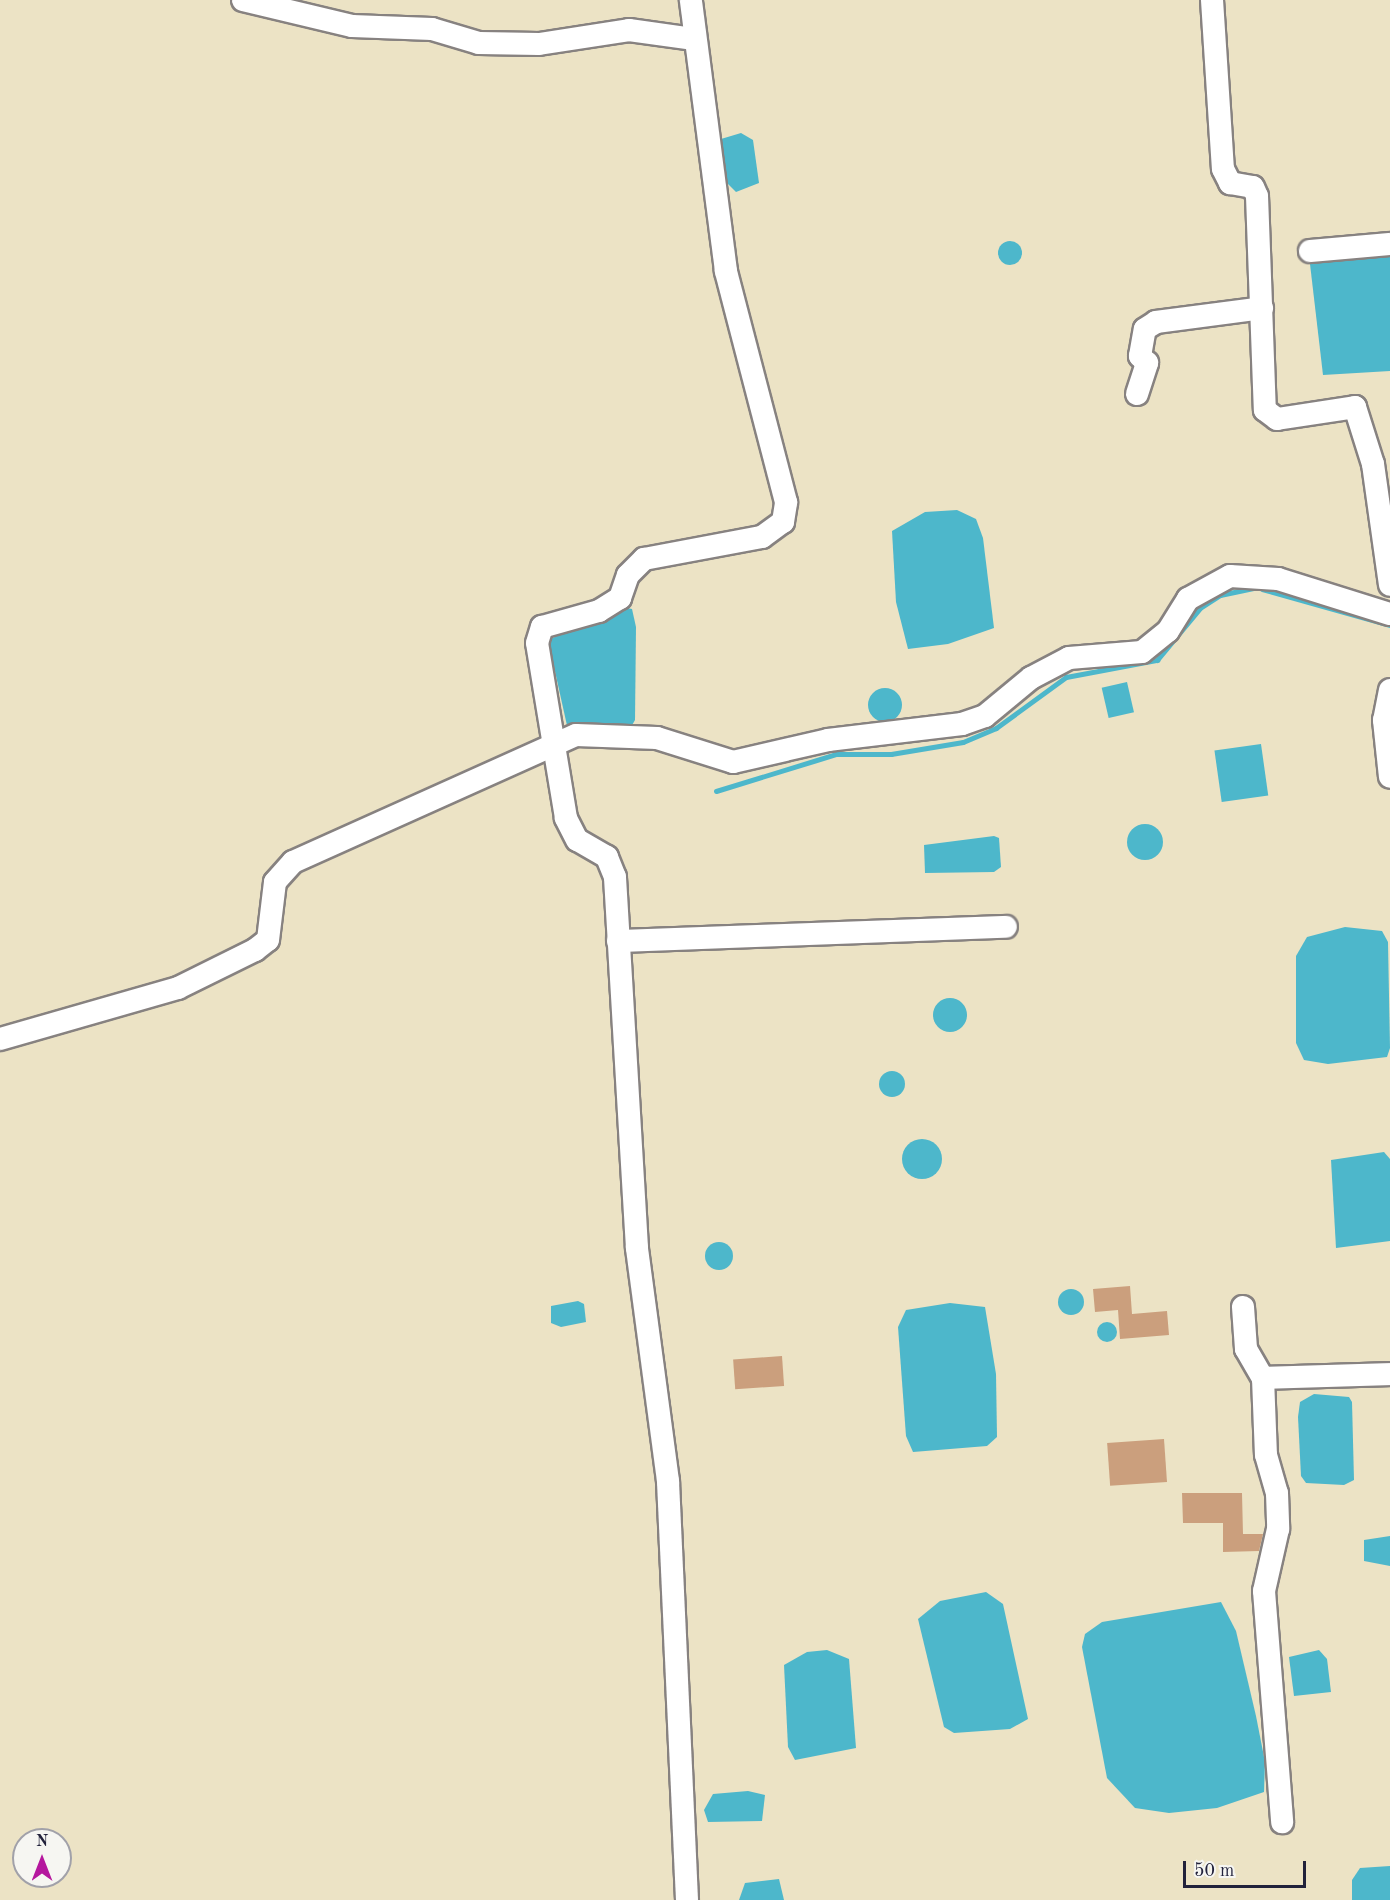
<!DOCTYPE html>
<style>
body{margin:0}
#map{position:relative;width:1390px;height:1900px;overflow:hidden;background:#ece3c5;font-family:"Old Standard TT",serif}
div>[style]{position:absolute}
.water>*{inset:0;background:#4db7cb;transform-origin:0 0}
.round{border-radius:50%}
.stream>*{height:5px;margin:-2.5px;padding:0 2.5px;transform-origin:2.5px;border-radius:2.5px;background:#4db7cb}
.building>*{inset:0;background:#cb9f7d;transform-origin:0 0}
.roads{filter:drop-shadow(2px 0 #878280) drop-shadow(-2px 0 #878280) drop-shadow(0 2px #878280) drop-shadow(0 -2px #878280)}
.minor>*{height:22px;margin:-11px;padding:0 11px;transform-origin:11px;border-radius:11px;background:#fff}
span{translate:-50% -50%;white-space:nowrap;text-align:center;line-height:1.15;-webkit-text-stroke:6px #f6f6f2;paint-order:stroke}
.north{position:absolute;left:12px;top:1828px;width:60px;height:60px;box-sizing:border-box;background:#f6f6f2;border:2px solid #a1a1a9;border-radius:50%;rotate:0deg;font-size:16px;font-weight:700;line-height:24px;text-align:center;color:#22223b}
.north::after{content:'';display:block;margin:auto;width:21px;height:27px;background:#b5179e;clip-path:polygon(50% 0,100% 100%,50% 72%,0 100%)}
.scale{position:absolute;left:1183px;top:1861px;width:123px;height:27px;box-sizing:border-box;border:3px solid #22223b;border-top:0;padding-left:8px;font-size:18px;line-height:21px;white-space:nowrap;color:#22223b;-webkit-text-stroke:4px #f6f6f2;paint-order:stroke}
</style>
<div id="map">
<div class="water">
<div style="clip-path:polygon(741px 133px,753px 140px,759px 183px,736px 192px,727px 183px,721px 139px)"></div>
<div class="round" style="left:998px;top:241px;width:24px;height:24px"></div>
<div style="clip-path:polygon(1390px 254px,1390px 371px,1323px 375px,1310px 264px)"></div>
<div style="clip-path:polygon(957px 510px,976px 519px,983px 538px,994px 628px,948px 644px,908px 649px,896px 602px,892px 531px,925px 512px)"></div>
<div style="clip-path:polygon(623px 607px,632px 609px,636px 627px,635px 720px,631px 727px,568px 730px,548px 640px)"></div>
<div style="left:1127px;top:682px;width:31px;height:26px;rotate:77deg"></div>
<div class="round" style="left:868px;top:688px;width:34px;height:34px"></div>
<div style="left:1261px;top:744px;width:52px;height:47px;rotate:82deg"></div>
<div class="round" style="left:1127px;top:824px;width:36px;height:36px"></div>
<div style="clip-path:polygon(994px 836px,999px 838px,1001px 867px,994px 872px,925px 873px,924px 845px)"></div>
<div style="clip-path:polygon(1345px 927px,1382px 931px,1388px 942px,1390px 1048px,1387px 1057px,1328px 1064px,1304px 1060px,1296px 1043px,1296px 956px,1307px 937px)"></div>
<div class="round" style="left:933px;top:998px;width:34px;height:34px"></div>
<div class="round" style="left:879px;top:1071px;width:26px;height:26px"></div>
<div class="round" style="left:902px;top:1139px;width:40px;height:40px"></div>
<div style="clip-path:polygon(1384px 1152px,1390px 1159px,1390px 1241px,1336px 1248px,1331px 1160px)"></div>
<div class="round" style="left:705px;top:1242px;width:28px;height:28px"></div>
<div class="round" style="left:1058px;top:1289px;width:26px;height:26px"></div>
<div style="clip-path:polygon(578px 1301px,584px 1304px,586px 1322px,561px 1327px,551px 1323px,551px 1306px)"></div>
<div style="clip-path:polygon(950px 1303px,985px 1307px,996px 1374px,997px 1437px,987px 1446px,913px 1452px,906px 1436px,898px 1327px,906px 1310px)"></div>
<div class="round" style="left:1097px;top:1322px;width:20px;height:20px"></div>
<div style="clip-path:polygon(1314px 1394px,1349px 1397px,1352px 1402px,1354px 1480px,1344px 1485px,1306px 1483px,1301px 1476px,1298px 1417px,1300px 1402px)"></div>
<div style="clip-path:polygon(1390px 1536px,1390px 1566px,1364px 1561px,1364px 1540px)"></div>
<div style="clip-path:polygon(986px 1592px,1003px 1604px,1028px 1719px,1010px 1729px,954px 1733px,944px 1727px,918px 1619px,940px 1601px)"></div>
<div style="clip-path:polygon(1221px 1602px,1236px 1631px,1256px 1716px,1265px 1762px,1264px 1792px,1217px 1808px,1169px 1813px,1135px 1808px,1107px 1778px,1082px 1647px,1085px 1634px,1102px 1622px)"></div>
<div style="clip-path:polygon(827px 1650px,849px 1659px,856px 1748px,795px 1760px,788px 1747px,784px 1665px,807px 1652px)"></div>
<div style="clip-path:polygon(1319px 1650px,1327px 1659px,1331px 1692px,1294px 1696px,1289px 1657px)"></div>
<div style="clip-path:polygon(748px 1791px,765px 1795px,762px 1821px,708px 1822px,704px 1810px,713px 1794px)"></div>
<div style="clip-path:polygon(1390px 1866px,1390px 1900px,1352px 1900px,1352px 1880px,1360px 1868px)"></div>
<div style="clip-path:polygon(779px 1879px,784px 1900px,739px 1900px,745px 1883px)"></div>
</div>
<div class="stream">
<div style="left:1262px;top:589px;width:133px;rotate:15.7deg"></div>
<div style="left:716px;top:791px;width:126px;rotate:-17.1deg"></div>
<div style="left:836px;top:754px;width:55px"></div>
<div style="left:891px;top:754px;width:73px;rotate:-9.5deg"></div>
<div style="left:963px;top:742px;width:36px;rotate:-23deg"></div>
<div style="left:996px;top:728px;width:87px;rotate:-36.1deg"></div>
<div style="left:1066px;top:677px;width:93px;rotate:-10.6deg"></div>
<div style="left:1157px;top:660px;width:67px;rotate:-50.4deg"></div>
<div style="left:1200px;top:608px;width:24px;rotate:-33deg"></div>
<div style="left:1220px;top:595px;width:34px;rotate:-12deg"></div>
</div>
<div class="building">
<div style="clip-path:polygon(1130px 1286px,1132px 1314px,1167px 1311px,1169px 1335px,1120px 1339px,1118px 1310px,1095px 1312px,1093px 1289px)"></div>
<div style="left:782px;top:1356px;width:30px;height:49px;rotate:86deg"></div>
<div style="left:1164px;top:1439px;width:43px;height:57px;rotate:86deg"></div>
<div style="clip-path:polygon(1182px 1493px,1242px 1493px,1243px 1534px,1263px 1534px,1259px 1551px,1223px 1552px,1223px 1523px,1183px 1523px)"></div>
</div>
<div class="roads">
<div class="minor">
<div style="left:243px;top:0;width:112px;rotate:13.4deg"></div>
<div style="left:352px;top:26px;width:80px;rotate:2.1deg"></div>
<div style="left:432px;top:29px;width:49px;rotate:16.6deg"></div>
<div style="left:479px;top:43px;width:60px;rotate:1deg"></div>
<div style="left:539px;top:44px;width:91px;rotate:-8.8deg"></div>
<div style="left:629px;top:30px;width:66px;rotate:7.9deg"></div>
<div style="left:1212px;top:0;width:169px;rotate:86.3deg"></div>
<div style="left:1223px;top:169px;width:16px;rotate:63deg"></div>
<div style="left:1230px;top:183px;width:23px;rotate:10deg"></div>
<div style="left:1253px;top:187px;width:10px;rotate:66deg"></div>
<div style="left:1257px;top:196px;width:214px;rotate:87.9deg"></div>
<div style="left:1265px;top:410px;width:15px;rotate:37deg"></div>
<div style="left:1277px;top:419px;width:79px;rotate:-8.7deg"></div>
<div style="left:1355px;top:407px;width:60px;rotate:72.5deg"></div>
<div style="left:1373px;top:464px;width:122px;rotate:82deg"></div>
<div style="left:1310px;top:251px;width:80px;rotate:-5deg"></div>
<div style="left:1137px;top:394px;width:33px;rotate:-72deg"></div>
<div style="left:1147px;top:363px;width:10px;rotate:-135deg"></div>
<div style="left:1140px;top:356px;width:27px;rotate:-80deg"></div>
<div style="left:1145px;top:329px;width:13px;rotate:-32deg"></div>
<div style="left:1156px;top:322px;width:107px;rotate:-7.5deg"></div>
<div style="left:1390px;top:690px;width:31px;rotate:101deg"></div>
<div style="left:1384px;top:720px;width:57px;rotate:84deg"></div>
<div style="left:618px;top:941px;width:388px;rotate:-2.1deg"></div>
<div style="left:0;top:1039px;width:185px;rotate:-16deg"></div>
<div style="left:178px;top:988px;width:86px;rotate:-26.3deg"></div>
<div style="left:255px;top:950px;width:16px;rotate:-38deg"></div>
<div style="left:268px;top:940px;width:58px;rotate:-83.1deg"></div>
<div style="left:275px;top:882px;width:27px;rotate:-48deg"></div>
<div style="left:293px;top:862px;width:310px;rotate:-24.2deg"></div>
<div style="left:576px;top:735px;width:81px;rotate:2.1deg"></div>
<div style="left:657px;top:738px;width:80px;rotate:17.5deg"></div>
<div style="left:733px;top:762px;width:98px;rotate:-13deg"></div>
<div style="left:828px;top:740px;width:135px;rotate:-6.8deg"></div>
<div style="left:962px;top:724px;width:24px;rotate:-19deg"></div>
<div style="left:985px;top:716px;width:60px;rotate:-39.6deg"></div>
<div style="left:1031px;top:678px;width:43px;rotate:-27.8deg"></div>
<div style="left:1069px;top:658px;width:73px;rotate:-4.7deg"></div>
<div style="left:1142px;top:652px;width:33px;rotate:-39deg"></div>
<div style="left:1168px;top:631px;width:38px;rotate:-58deg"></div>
<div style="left:1188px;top:599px;width:48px;rotate:-28.7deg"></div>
<div style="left:1230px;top:576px;width:48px;rotate:3.6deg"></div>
<div style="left:1278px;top:579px;width:117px;rotate:17.4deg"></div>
<div style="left:1243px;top:1307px;width:42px;rotate:85.9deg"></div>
<div style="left:1246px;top:1349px;width:34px;rotate:60deg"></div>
<div style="left:1263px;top:1378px;width:77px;rotate:87.8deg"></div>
<div style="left:1266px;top:1455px;width:40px;rotate:74deg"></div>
<div style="left:1277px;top:1493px;width:36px;rotate:88deg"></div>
<div style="left:1278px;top:1529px;width:64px;rotate:102.7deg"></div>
<div style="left:1264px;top:1591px;width:232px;rotate:85.5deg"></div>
<div style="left:1263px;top:1378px;width:127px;rotate:-1.8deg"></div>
<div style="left:687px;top:1900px;width:419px;rotate:-92.6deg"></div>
<div style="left:668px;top:1481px;width:235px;rotate:-97.6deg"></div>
<div style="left:637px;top:1248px;width:372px;rotate:-93.4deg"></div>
<div style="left:615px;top:877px;width:22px;rotate:-112deg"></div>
<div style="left:607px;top:857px;width:34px;rotate:-150deg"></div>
<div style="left:577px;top:840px;width:25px;rotate:-117deg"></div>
<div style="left:566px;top:818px;width:177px;rotate:-99.4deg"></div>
<div style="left:537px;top:643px;width:17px;rotate:-73deg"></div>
<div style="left:542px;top:627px;width:59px;rotate:-15.7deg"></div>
<div style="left:599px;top:611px;width:25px;rotate:-32deg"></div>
<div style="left:620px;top:598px;width:24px;rotate:-71deg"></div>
<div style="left:628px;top:575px;width:23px;rotate:-45deg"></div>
<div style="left:644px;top:559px;width:120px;rotate:-10.6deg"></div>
<div style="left:762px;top:537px;width:26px;rotate:-36deg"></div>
<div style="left:783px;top:522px;width:20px;rotate:-81deg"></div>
<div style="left:786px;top:502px;width:239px;rotate:-104.6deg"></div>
<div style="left:726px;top:271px;width:273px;rotate:-97.4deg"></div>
</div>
</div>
<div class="north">N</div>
<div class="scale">50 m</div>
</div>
